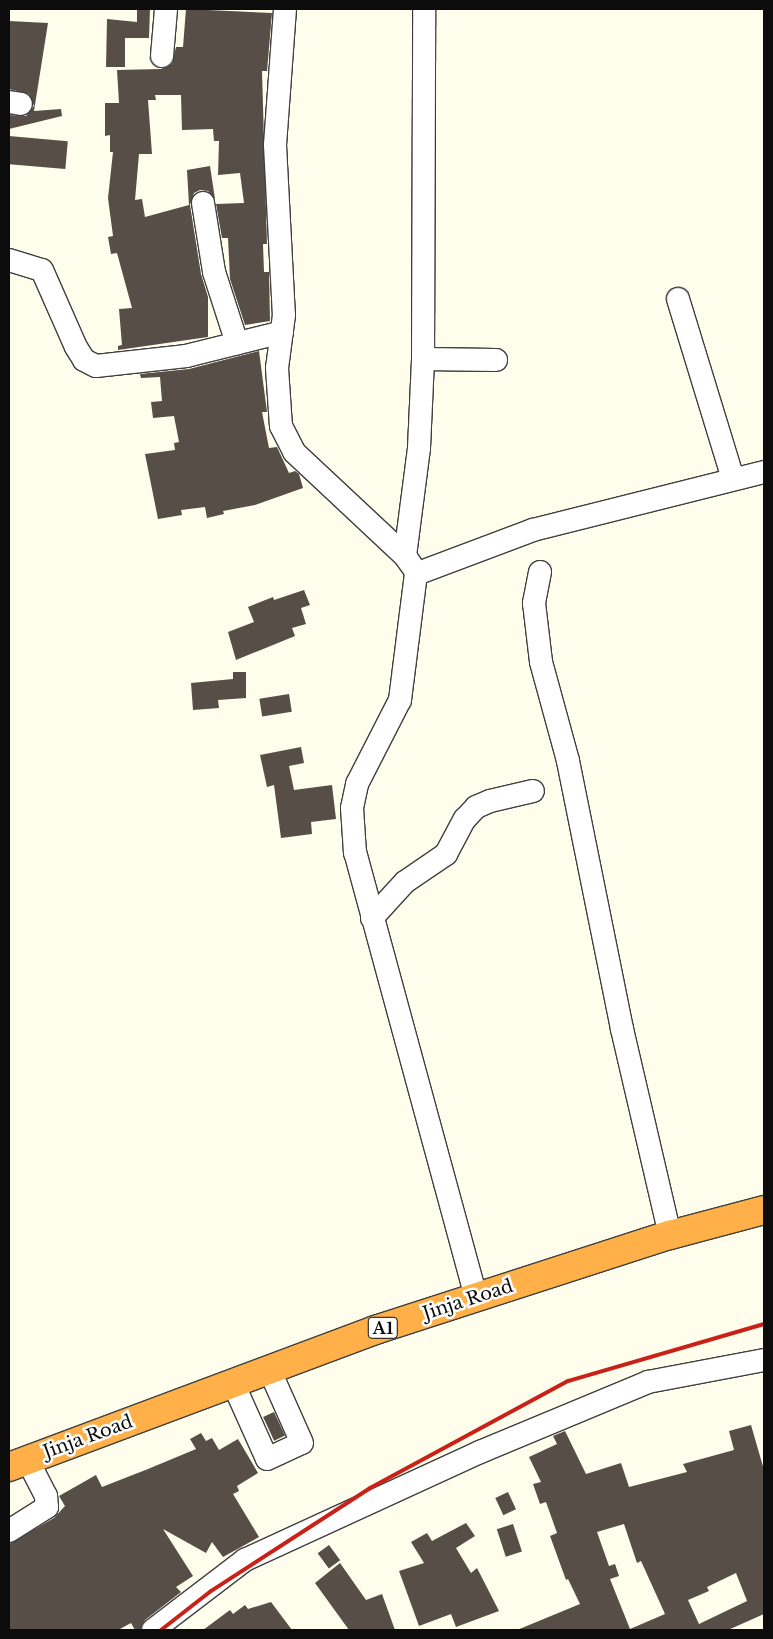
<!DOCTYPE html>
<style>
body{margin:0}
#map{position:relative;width:773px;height:1639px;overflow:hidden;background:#fffdeb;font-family:"Libre Baskerville",serif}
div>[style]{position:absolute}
.building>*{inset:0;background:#564e47;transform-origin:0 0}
.roads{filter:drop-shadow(1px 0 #3f3f3f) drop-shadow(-1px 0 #3f3f3f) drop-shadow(0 1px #3f3f3f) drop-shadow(0 -1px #3f3f3f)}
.minor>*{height:22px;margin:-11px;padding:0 11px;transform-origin:11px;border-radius:11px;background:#fff}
.highway>*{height:28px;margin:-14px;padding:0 14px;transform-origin:14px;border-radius:14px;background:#ffb049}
.rail>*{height:4px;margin:-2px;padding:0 2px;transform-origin:2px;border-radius:2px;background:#c92117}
span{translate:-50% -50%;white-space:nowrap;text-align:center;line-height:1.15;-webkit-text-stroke:5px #fff;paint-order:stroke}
.shield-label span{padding:1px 4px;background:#fff;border:1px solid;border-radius:4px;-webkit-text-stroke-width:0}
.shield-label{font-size:16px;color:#0c0c0c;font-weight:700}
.street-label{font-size:18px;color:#0c0c0c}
.frame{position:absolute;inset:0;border:10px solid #0c0c0c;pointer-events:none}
</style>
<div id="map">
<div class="building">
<div style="clip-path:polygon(137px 9px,150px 9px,149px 38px,125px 38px,125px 67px,106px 67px,107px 19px,137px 22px)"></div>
<div style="clip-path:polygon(186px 9px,272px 13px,267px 71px,262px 71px,267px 244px,263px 244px,264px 272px,269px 272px,270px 321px,245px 325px,230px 279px,228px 238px,222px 238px,216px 204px,244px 203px,240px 173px,218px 175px,219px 141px,214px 141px,213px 129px,182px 130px,181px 95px,155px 95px,156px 100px,148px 100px,152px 154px,139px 154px,135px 200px,142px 199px,145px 217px,189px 205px,187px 170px,210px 166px,215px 199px,208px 191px,200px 190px,194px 193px,190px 205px,201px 274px,208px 297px,208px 337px,118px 350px,118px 346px,122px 345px,119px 309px,132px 308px,117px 253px,111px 254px,108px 237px,113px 236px,108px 198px,113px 152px,110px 152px,110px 135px,105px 136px,105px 103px,119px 103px,117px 70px,161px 69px,172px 64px,176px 47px,183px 47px)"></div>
<div style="clip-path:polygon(9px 21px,48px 23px,34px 111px,61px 109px,62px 116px,9px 129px,9px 115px,26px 116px,34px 106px,29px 94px,9px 89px)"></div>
<div style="left:9px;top:136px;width:59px;height:28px;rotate:5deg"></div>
<div style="clip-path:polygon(259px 351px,267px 412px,262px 412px,269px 448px,277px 447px,289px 473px,295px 471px,299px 474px,303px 488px,255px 505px,223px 511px,224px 514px,207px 518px,205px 507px,181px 510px,182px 515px,158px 519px,145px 454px,175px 450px,174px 443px,179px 442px,174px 416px,153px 418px,151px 402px,162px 401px,160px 377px,141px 378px,140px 374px,189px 369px)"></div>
<div style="clip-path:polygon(304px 590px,310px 605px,301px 608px,306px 624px,292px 628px,295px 636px,236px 660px,228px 632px,254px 622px,248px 607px,273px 597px,274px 600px)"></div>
<div style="clip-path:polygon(233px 672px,246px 672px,246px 698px,218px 700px,219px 708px,193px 710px,191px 683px,233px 679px)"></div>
<div style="left:289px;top:694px;width:18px;height:30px;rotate:81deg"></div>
<div style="clip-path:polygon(301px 747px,304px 763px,289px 766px,294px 790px,332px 785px,336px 819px,311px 822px,312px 834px,281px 838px,274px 785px,267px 787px,260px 755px)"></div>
<div style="left:274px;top:1412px;width:26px;height:12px;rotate:65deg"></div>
<div style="clip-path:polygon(evenodd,751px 1425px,764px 1470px,764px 1614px,728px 1630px,517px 1630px,580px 1604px,568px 1579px,566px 1580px,550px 1536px,557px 1533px,546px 1502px,540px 1504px,533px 1484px,541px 1482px,529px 1457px,557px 1444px,553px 1436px,565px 1431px,586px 1474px,621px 1463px,629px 1487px,687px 1472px,683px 1464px,734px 1450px,729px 1431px,751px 1425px,624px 1524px,637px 1563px,641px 1561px,665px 1614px,630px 1629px,610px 1579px,619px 1576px,615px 1564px,609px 1566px,597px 1532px,624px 1524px,751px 1425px,736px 1573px,747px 1601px,699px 1624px,688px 1600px,709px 1591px,707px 1587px,736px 1573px)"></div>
<div style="clip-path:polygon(201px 1433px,206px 1441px,212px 1438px,219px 1450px,238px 1439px,258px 1473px,237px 1486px,239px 1491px,233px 1494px,259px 1537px,223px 1557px,212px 1542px,206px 1553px,163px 1529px,193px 1576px,176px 1587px,181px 1592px,145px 1620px,140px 1630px,135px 1630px,131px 1623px,118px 1630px,9px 1630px,9px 1544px,54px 1518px,65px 1506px,59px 1496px,96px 1475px,102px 1487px,148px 1469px,196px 1449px,190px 1439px)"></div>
<div style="left:508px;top:1492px;width:19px;height:14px;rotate:65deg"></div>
<div style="clip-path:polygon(466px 1523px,475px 1536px,456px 1548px,471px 1573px,477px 1568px,499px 1611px,456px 1627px,451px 1614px,419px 1626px,399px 1571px,424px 1563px,411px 1542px,427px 1533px,432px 1541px)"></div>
<div style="left:513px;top:1524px;width:29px;height:17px;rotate:72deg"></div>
<div style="left:329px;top:1545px;width:19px;height:14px;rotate:54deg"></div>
<div style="clip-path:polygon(340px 1563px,366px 1600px,382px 1594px,395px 1630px,349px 1630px,315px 1583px)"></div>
<div style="clip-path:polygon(271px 1602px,292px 1630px,203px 1630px,230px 1610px,233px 1614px,245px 1605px,248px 1609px)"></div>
</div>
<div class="roads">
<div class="minor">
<div style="left:285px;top:9px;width:136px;rotate:94.2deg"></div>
<div style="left:275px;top:145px;width:170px;rotate:87deg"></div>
<div style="left:284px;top:315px;width:53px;rotate:97.5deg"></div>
<div style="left:277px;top:368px;width:58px;rotate:86.1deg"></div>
<div style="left:281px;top:426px;width:29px;rotate:63deg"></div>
<div style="left:294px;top:452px;width:152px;rotate:43.1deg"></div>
<div style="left:162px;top:56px;width:47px;rotate:-85.1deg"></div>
<div style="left:9px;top:102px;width:12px;rotate:9deg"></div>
<div style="left:203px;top:203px;width:70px;rotate:80.9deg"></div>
<div style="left:214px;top:272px;width:75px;rotate:72.1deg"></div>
<div style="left:9px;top:260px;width:34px;rotate:17deg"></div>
<div style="left:42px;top:270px;width:84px;rotate:66.2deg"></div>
<div style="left:76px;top:347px;width:15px;rotate:58deg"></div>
<div style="left:84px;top:360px;width:13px;rotate:27deg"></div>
<div style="left:96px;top:366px;width:91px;rotate:-6.3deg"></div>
<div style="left:186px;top:356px;width:99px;rotate:-14deg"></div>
<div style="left:678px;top:299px;width:188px;rotate:73deg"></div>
<div style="left:423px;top:359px;width:73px;rotate:0.8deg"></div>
<div style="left:412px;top:566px;width:12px;rotate:-125deg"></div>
<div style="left:405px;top:556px;width:109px;rotate:-82.6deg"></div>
<div style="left:419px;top:448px;width:89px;rotate:-87.4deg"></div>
<div style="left:423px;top:359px;width:350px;rotate:-89.8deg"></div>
<div style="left:540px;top:572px;width:32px;rotate:101deg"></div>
<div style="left:534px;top:603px;width:59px;rotate:83.2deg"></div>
<div style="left:541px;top:662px;width:103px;rotate:74.7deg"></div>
<div style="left:568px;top:761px;width:273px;rotate:78.6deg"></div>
<div style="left:622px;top:1029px;width:212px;rotate:76.9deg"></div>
<div style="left:372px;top:918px;width:49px;rotate:-47.5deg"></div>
<div style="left:405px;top:882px;width:50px;rotate:-34.3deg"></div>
<div style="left:446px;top:854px;width:40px;rotate:-62deg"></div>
<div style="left:465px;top:819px;width:16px;rotate:-47deg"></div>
<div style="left:476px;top:807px;width:15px;rotate:-23deg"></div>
<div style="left:490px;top:801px;width:44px;rotate:-13.1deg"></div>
<div style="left:476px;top:1297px;width:460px;rotate:-105.2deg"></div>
<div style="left:355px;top:853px;width:45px;rotate:-93.8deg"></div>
<div style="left:352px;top:808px;width:25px;rotate:-78deg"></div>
<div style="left:357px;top:784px;width:94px;rotate:-62.9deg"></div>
<div style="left:400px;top:700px;width:127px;rotate:-82.8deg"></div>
<div style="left:416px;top:574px;width:125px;rotate:-20.6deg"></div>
<div style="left:533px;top:530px;width:238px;rotate:-14.1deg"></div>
<div style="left:233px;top:1383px;width:83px;rotate:65.9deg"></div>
<div style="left:267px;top:1459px;width:38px;rotate:-25deg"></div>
<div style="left:302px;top:1443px;width:81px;rotate:-114deg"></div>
<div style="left:9px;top:1531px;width:45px;rotate:-32.3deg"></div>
<div style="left:47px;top:1507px;width:11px;rotate:-95deg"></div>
<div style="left:46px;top:1496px;width:42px;rotate:-117.2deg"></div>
<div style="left:153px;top:1630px;width:116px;rotate:-37.3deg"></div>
<div style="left:245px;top:1560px;width:259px;rotate:-24.7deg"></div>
<div style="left:480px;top:1452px;width:182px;rotate:-22.6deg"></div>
<div style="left:648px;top:1382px;width:118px;rotate:-10.7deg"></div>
</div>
<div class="highway">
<div style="left:9px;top:1467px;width:391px;rotate:-20.5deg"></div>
<div style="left:375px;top:1330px;width:310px;rotate:-17.9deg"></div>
<div style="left:670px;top:1235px;width:97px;rotate:-14.9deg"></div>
</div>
</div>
<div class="rail">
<div style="left:161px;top:1630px;width:63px;rotate:-38deg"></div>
<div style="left:211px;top:1591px;width:189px;rotate:-32.9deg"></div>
<div style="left:370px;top:1488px;width:225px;rotate:-28.4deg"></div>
<div style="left:568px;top:1381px;width:204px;rotate:-16.2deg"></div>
</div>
<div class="shield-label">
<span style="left:383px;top:1328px">A1</span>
</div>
<div class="street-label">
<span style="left:468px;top:1300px;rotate:-18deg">Jinja Road</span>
<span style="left:88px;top:1437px;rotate:-20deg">Jinja Road</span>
</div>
<div class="frame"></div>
</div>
